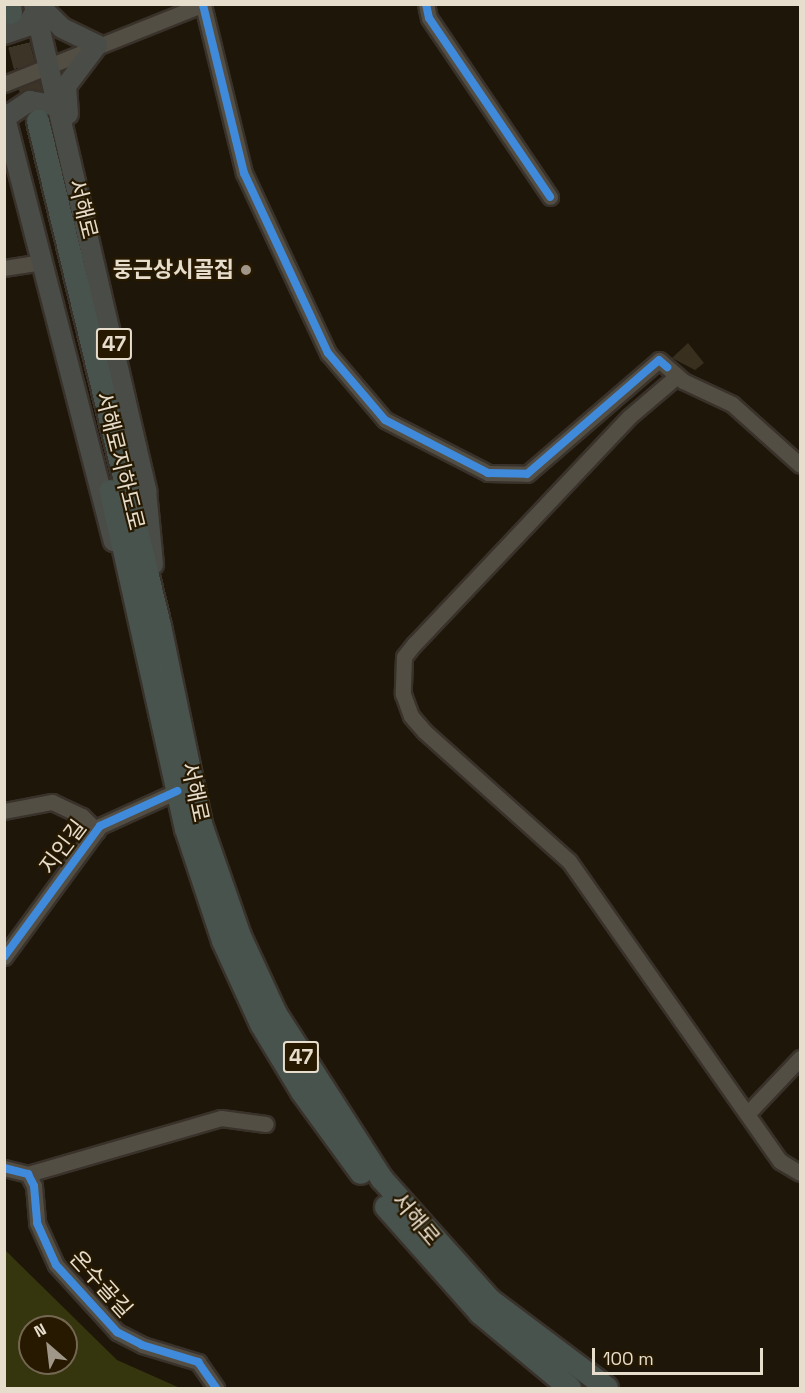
<!DOCTYPE html>
<meta charset="utf-8">
<style>
body{margin:0}
#map{position:relative;width:805px;height:1393px;overflow:hidden;background:#1e1609;font-family:"Space Grotesk","Noto Sans KR",sans-serif}
div>[style]{position:absolute}
.green>*{inset:0;background:#35350e}
.building>*{inset:0;background:#392f1f}
.highway-tunnel>*{height:22px;margin-top:-11px;transform-origin:0;background:repeating-linear-gradient(90deg,#3c3426 0 22px,transparent 0 33px)}
.roads{filter:drop-shadow(2px 0 #39322b) drop-shadow(-2px 0 #39322b) drop-shadow(0 2px #39322b) drop-shadow(0 -2px #39322b)}
.minor>*{height:15px;margin:-7.5px;padding:0 7.5px;transform-origin:7.5px;border-radius:7.5px;background:#534e43}
.major>*{height:20px;margin:-10px;padding:0 10px;transform-origin:10px;border-radius:10px;background:#4a4d47}
.highway>*{height:22px;margin:-11px;padding:0 11px;transform-origin:11px;border-radius:11px;background:#48534e}
.cycleway>*{height:8px;margin:-4px;padding:0 4px;transform-origin:4px;border-radius:4px;background:#408adc}
.dots>*{width:16px;height:16px;translate:-50% -50%;box-sizing:border-box;border:3px solid #271900;border-radius:50%}
span{translate:-50% -50%;white-space:nowrap;text-align:center;line-height:1.15;-webkit-text-stroke:4.5px #271900;paint-order:stroke}
.shield-label span{padding:2px 4px;background:#271900;border:2px solid;border-radius:4px;-webkit-text-stroke-width:0}
.shield-label{font-size:21px;color:#e6ddcd;font-weight:700}
.street-label{font-size:22px;color:#e6ddcd}
.poi-label{font-size:22px;color:#e6ddcd;font-weight:700}
.right{translate:-100% -50%;text-align:right}
.frame{position:absolute;inset:0;border:6px solid #e6ddcd;pointer-events:none}
.north{position:absolute;left:18px;top:1315px;width:60px;height:60px;box-sizing:border-box;background:#271900;border:2px solid #736752;border-radius:50%;rotate:332deg;font-size:16px;font-weight:700;line-height:24px;text-align:center;color:#e6ddcd}
.north::after{content:'';display:block;margin:auto;width:21px;height:27px;background:#a09788;clip-path:polygon(50% 0,100% 100%,50% 72%,0 100%)}
.scale{position:absolute;left:592px;top:1348px;width:171px;height:27px;box-sizing:border-box;border:3px solid #e6ddcd;border-top:0;padding-left:8px;font-size:18px;line-height:21px;white-space:nowrap;color:#e6ddcd;-webkit-text-stroke:4px #271900;paint-order:stroke}
</style>
<div id="map">
<div class="green">
<div style="clip-path:polygon(evenodd,4px 1249px,117px 1360px,180px 1388px,5px 1388px,4px 1249px,30px 1327px,66px 1327px,66px 1363px,30px 1363px,30px 1327px)"></div>
</div>
<div class="building">
<div style="clip-path:polygon(688px 343px,704px 363px,695px 370px,672px 358px)"></div>
</div>
<div class="highway-tunnel">
<div style="left:11px;top:13px;width:110px;rotate:75.8deg"></div>
</div>
<div class="roads">
<div class="minor">
<div style="left:426px;top:4px;width:14px;rotate:78deg"></div>
<div style="left:429px;top:18px;width:216px;rotate:55.9deg"></div>
<div style="left:203px;top:5px;width:173px;rotate:76.3deg"></div>
<div style="left:244px;top:173px;width:199px;rotate:65deg"></div>
<div style="left:328px;top:353px;width:88px;rotate:49.6deg"></div>
<div style="left:385px;top:420px;width:116px;rotate:27.2deg"></div>
<div style="left:488px;top:473px;width:39px;rotate:1deg"></div>
<div style="left:527px;top:474px;width:174px;rotate:-40.8deg"></div>
<div style="left:659px;top:360px;width:32px;rotate:41deg"></div>
<div style="left:683px;top:381px;width:54px;rotate:25.1deg"></div>
<div style="left:732px;top:404px;width:91px;rotate:41.9deg"></div>
<div style="left:4px;top:84px;width:215px;rotate:-21.8deg"></div>
<div style="left:4px;top:268px;width:39px;rotate:-9deg"></div>
<div style="left:677px;top:376px;width:63px;rotate:139.5deg"></div>
<div style="left:629px;top:417px;width:313px;rotate:133.4deg"></div>
<div style="left:414px;top:644px;width:16px;rotate:128deg"></div>
<div style="left:404px;top:657px;width:37px;rotate:92deg"></div>
<div style="left:403px;top:694px;width:23px;rotate:70deg"></div>
<div style="left:411px;top:716px;width:21px;rotate:49deg"></div>
<div style="left:425px;top:732px;width:193px;rotate:41.9deg"></div>
<div style="left:569px;top:861px;width:367px;rotate:54.9deg"></div>
<div style="left:780px;top:1161px;width:23px;rotate:31deg"></div>
<div style="left:4px;top:811px;width:49px;rotate:-10.6deg"></div>
<div style="left:52px;top:802px;width:33px;rotate:25deg"></div>
<div style="left:82px;top:816px;width:21px;rotate:45deg"></div>
<div style="left:4px;top:957px;width:162px;rotate:-53.8deg"></div>
<div style="left:100px;top:826px;width:85px;rotate:-24.4deg"></div>
<div style="left:748px;top:1113px;width:76px;rotate:-46.6deg"></div>
<div style="left:4px;top:1168px;width:25px;rotate:14deg"></div>
<div style="left:28px;top:1174px;width:13px;rotate:63deg"></div>
<div style="left:34px;top:1186px;width:37px;rotate:85deg"></div>
<div style="left:37px;top:1223px;width:46px;rotate:65.7deg"></div>
<div style="left:56px;top:1265px;width:91px;rotate:47.7deg"></div>
<div style="left:117px;top:1332px;width:28px;rotate:27deg"></div>
<div style="left:142px;top:1345px;width:59px;rotate:16.9deg"></div>
<div style="left:198px;top:1362px;width:32px;rotate:55deg"></div>
<div style="left:28px;top:1174px;width:201px;rotate:-16.2deg"></div>
<div style="left:221px;top:1118px;width:45px;rotate:7.6deg"></div>
</div>
<div class="major">
<div style="left:34px;top:4px;width:500px;rotate:77deg"></div>
<div style="left:146px;top:491px;width:74px;rotate:84.6deg"></div>
<div style="left:38px;top:4px;width:34px;rotate:45deg"></div>
<div style="left:62px;top:28px;width:39px;rotate:26deg"></div>
<div style="left:97px;top:45px;width:51px;rotate:127.1deg"></div>
<div style="left:66px;top:86px;width:28px;rotate:86deg"></div>
<div style="left:4px;top:34px;width:24px;rotate:-19deg"></div>
<div style="left:27px;top:26px;width:16px;rotate:-60deg"></div>
<div style="left:4px;top:114px;width:441px;rotate:75.6deg"></div>
<div style="left:6px;top:117px;width:29px;rotate:-34deg"></div>
<div style="left:30px;top:101px;width:27px;rotate:10deg"></div>
</div>
<div class="highway">
<div style="left:10px;top:4px;width:9px;rotate:84deg"></div>
<div style="left:38px;top:121px;width:520px;rotate:76.42deg"></div>
<div style="left:160px;top:626px;width:202px;rotate:78.3deg"></div>
<div style="left:201px;top:824px;width:119px;rotate:70.8deg"></div>
<div style="left:240px;top:936px;width:86px;rotate:65.2deg"></div>
<div style="left:276px;top:1014px;width:196px;rotate:57.3deg"></div>
<div style="left:382px;top:1179px;width:162px;rotate:48.2deg"></div>
<div style="left:490px;top:1300px;width:146px;rotate:36.9deg"></div>
<div style="left:111px;top:491px;width:346px;rotate:77.5deg"></div>
<div style="left:186px;top:829px;width:118px;rotate:71.7deg"></div>
<div style="left:223px;top:941px;width:91px;rotate:65.4deg"></div>
<div style="left:261px;top:1024px;width:79px;rotate:58.9deg"></div>
<div style="left:302px;top:1092px;width:100px;rotate:53.9deg"></div>
<div style="left:386px;top:1207px;width:142px;rotate:48.4deg"></div>
<div style="left:480px;top:1313px;width:117px;rotate:39.8deg"></div>
</div>
</div>
<div class="cycleway">
<div style="left:426px;top:4px;width:14px;rotate:78deg"></div>
<div style="left:429px;top:18px;width:216px;rotate:55.9deg"></div>
<div style="left:203px;top:5px;width:173px;rotate:76.3deg"></div>
<div style="left:244px;top:173px;width:199px;rotate:65deg"></div>
<div style="left:328px;top:353px;width:88px;rotate:49.6deg"></div>
<div style="left:385px;top:420px;width:116px;rotate:27.2deg"></div>
<div style="left:488px;top:473px;width:39px;rotate:1deg"></div>
<div style="left:527px;top:474px;width:174px;rotate:-40.8deg"></div>
<div style="left:659px;top:360px;width:11px;rotate:41deg"></div>
<div style="left:4px;top:957px;width:162px;rotate:-53.8deg"></div>
<div style="left:100px;top:826px;width:85px;rotate:-24.4deg"></div>
<div style="left:4px;top:1168px;width:25px;rotate:14deg"></div>
<div style="left:28px;top:1174px;width:13px;rotate:63deg"></div>
<div style="left:34px;top:1186px;width:37px;rotate:85deg"></div>
<div style="left:37px;top:1223px;width:46px;rotate:65.7deg"></div>
<div style="left:56px;top:1265px;width:91px;rotate:47.7deg"></div>
<div style="left:117px;top:1332px;width:28px;rotate:27deg"></div>
<div style="left:142px;top:1345px;width:59px;rotate:16.9deg"></div>
<div style="left:198px;top:1362px;width:32px;rotate:55deg"></div>
</div>
<div class="dots">
<div style="left:246px;top:270px;background:#a09788"></div>
</div>
<div class="shield-label">
<span style="left:114px;top:344px">47</span>
<span style="left:301px;top:1057px">47</span>
</div>
<div class="street-label">
<span style="left:83px;top:209px;rotate:76deg">서해로</span>
<span style="left:120px;top:461px;rotate:76deg">서해로지하도로</span>
<span style="left:195px;top:792px;rotate:78deg">서해로</span>
<span style="left:63px;top:847px;rotate:-53deg">지인길</span>
<span style="left:416px;top:1219px;rotate:50deg">서해로</span>
<span style="left:101px;top:1284px;rotate:48deg">온수골길</span>
</div>
<div class="poi-label">
<span class="right" style="left:234px;top:270px">둥근상시골집</span>
</div>
<div class="frame"></div>
<div class="north">N</div>
<div class="scale">100 m</div>
</div>
